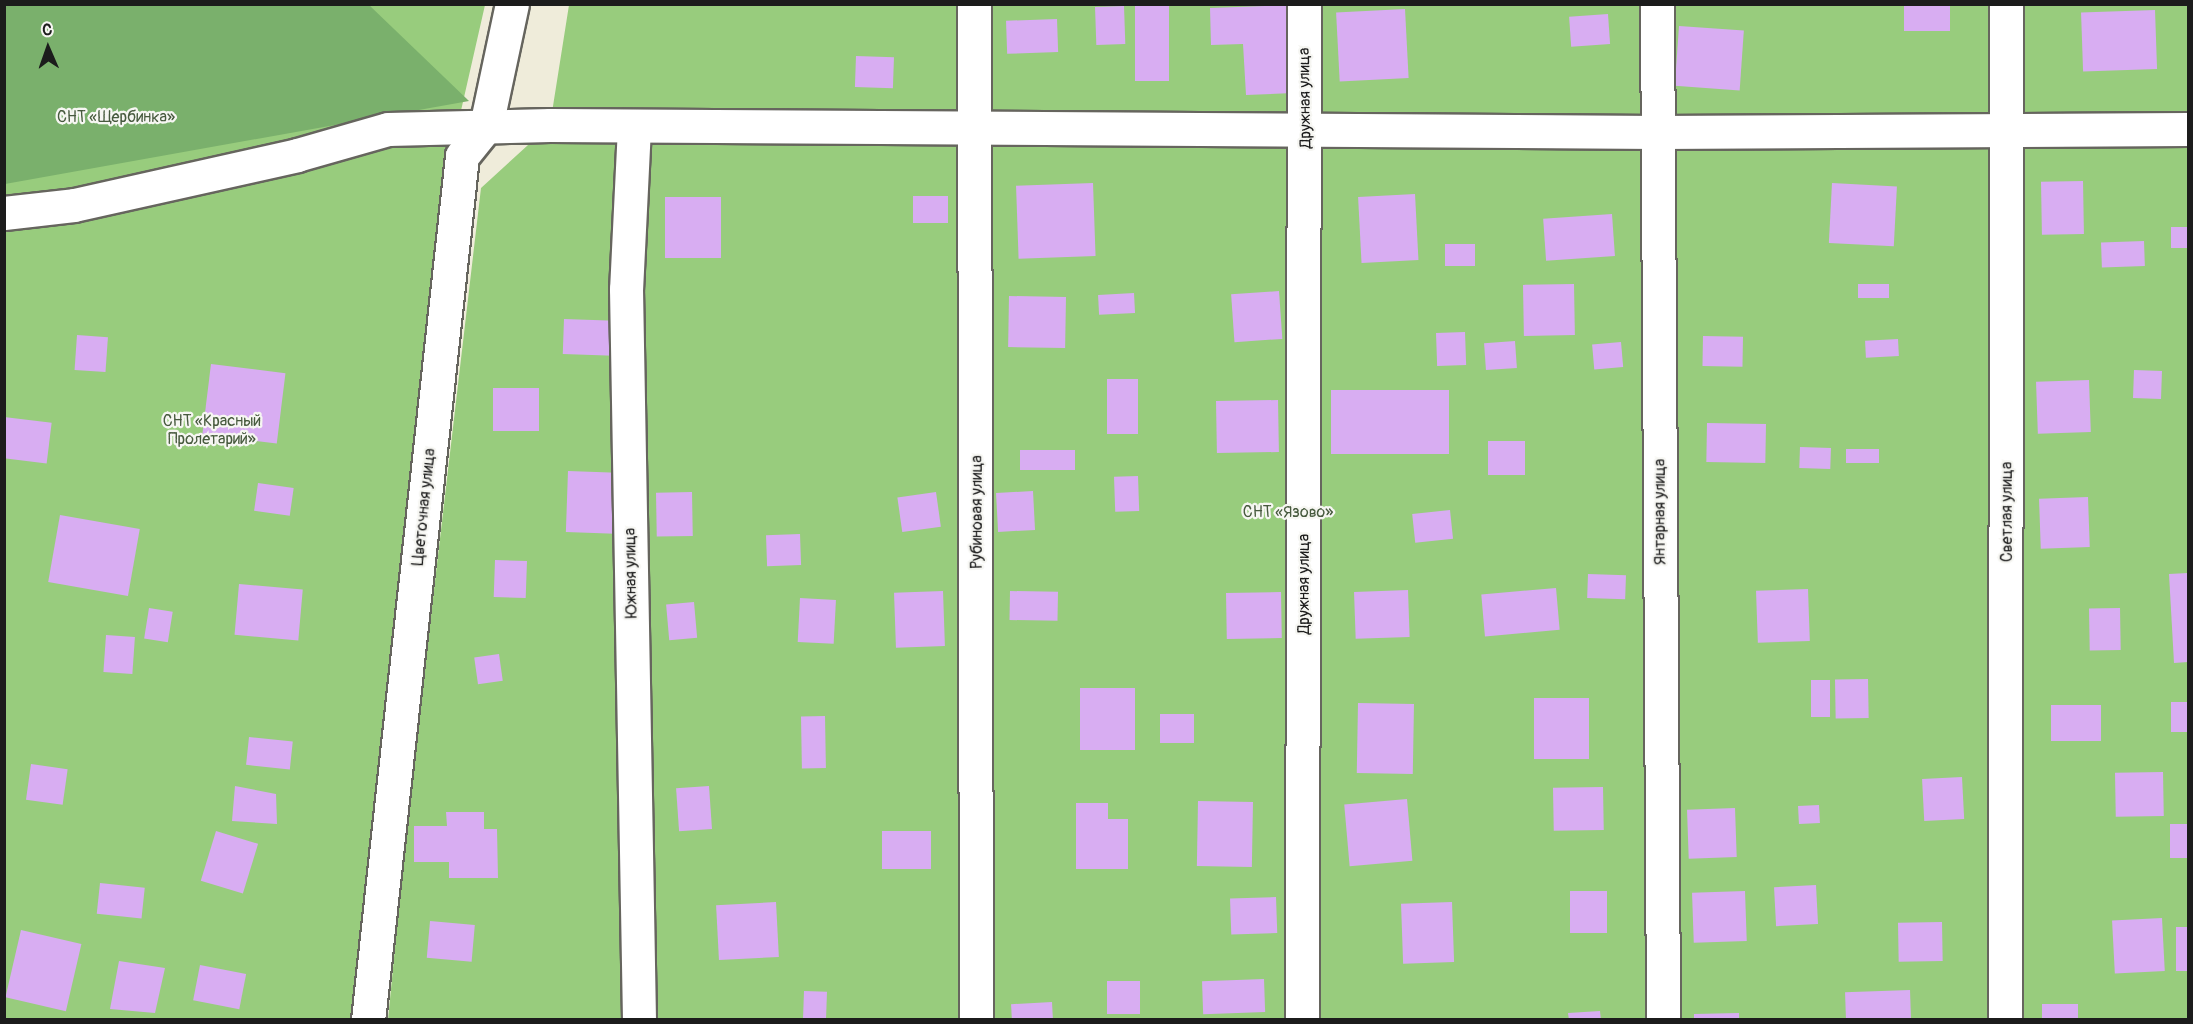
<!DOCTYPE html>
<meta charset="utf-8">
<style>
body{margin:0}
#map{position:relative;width:2193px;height:1024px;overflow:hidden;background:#efecda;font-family:Pangolin,sans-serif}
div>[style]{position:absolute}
.green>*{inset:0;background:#98cc7d}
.forest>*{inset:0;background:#7ab06c}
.building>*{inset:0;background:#d8adf2;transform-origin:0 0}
.roads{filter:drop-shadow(2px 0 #66655e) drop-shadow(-2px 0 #66655e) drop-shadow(0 2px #66655e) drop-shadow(0 -2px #66655e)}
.minor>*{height:33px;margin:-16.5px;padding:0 16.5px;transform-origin:16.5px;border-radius:16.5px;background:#fff}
span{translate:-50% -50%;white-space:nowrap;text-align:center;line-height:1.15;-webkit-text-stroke:4.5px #f6f6f2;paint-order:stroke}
.street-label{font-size:16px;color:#1c1c1c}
.park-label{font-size:16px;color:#475a3e}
.frame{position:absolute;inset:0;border:6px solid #1c1c1c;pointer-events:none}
.north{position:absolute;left:18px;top:18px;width:60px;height:60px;-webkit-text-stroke:4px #f6f6f2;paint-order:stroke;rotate:358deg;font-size:16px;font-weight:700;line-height:24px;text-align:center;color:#1c1c1c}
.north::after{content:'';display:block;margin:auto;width:21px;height:27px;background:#1c1c1c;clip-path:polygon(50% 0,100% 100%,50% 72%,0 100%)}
</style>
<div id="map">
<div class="green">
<div style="clip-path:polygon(5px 5px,485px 5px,445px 181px,359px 1019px,5px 1020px)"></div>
<div style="clip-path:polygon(569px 5px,2188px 5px,2188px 1019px,388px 1020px,408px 812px,481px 188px,550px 125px)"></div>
</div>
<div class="forest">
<div style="clip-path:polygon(5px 5px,369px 5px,469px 101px,5px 184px)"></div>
</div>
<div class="building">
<div style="left:1135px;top:4px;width:34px;height:77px"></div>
<div style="left:1904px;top:4px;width:46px;height:27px"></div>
<div style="clip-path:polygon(1289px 5px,1293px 93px,1246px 95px,1243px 44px,1211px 45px,1210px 8px)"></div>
<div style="left:1124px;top:6px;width:38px;height:29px;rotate:88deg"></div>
<div style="left:1405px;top:9px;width:69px;height:69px;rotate:87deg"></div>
<div style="left:2155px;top:10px;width:59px;height:74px;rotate:88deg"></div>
<div style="left:1608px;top:14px;width:30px;height:39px;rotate:86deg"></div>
<div style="left:1057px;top:19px;width:33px;height:51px;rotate:88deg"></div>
<div style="left:1679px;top:26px;width:65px;height:60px;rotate:4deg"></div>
<div style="left:856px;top:56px;width:38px;height:31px;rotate:2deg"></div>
<div style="left:2083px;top:181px;width:53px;height:42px;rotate:89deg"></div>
<div style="left:1093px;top:183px;width:73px;height:77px;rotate:88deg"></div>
<div style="left:1832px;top:183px;width:65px;height:60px;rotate:3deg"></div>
<div style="left:1415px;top:194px;width:66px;height:57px;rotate:87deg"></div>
<div style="left:913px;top:196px;width:35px;height:27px"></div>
<div style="left:665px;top:197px;width:56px;height:61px"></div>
<div style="left:1612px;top:214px;width:42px;height:69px;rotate:86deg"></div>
<div style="left:2188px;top:227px;width:21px;height:17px;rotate:90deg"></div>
<div style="left:2144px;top:241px;width:25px;height:43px;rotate:88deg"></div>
<div style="left:1445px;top:244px;width:30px;height:22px"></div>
<div style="left:1574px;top:284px;width:51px;height:51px;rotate:89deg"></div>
<div style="left:1858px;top:284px;width:31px;height:14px"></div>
<div style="left:1279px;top:291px;width:48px;height:48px;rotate:86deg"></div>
<div style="left:1134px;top:293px;width:20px;height:36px;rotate:87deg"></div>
<div style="left:1009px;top:296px;width:57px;height:51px;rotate:1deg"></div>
<div style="left:564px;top:319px;width:51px;height:35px;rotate:2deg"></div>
<div style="left:1465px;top:332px;width:33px;height:29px;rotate:88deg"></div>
<div style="left:77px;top:335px;width:31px;height:35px;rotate:4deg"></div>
<div style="left:1703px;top:336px;width:40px;height:30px;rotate:1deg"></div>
<div style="left:1898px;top:339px;width:17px;height:33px;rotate:87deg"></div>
<div style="left:1515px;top:341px;width:27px;height:31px;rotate:86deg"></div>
<div style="left:1621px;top:342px;width:25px;height:29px;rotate:85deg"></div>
<div style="left:211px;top:364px;width:75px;height:71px;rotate:7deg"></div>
<div style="left:2134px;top:370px;width:28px;height:28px;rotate:2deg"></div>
<div style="left:1107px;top:379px;width:31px;height:55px"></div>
<div style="left:2089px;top:380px;width:52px;height:53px;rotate:88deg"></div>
<div style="left:493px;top:388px;width:46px;height:43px"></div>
<div style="left:1331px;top:390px;width:118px;height:64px"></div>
<div style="left:1278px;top:400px;width:52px;height:62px;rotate:89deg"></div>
<div style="left:4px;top:417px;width:48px;height:41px;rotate:7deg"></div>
<div style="left:1707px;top:423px;width:59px;height:39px;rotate:1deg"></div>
<div style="left:1488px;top:441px;width:37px;height:34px"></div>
<div style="left:1800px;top:447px;width:31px;height:21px;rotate:2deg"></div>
<div style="left:1879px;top:449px;width:14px;height:33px;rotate:90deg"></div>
<div style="left:1075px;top:450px;width:20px;height:55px;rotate:90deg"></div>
<div style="left:568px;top:471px;width:49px;height:61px;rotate:2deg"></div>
<div style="left:1138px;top:476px;width:35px;height:24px;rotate:88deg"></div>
<div style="left:258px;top:483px;width:36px;height:28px;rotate:8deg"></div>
<div style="left:1033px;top:491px;width:39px;height:37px;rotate:87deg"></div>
<div style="left:692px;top:492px;width:44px;height:36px;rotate:89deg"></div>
<div style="left:936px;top:492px;width:35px;height:39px;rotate:82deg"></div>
<div style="left:2088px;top:497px;width:50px;height:49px;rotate:88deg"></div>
<div style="left:1450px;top:510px;width:29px;height:38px;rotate:84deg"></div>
<div style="left:60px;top:515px;width:81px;height:68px;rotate:10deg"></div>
<div style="left:800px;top:534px;width:31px;height:34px;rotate:88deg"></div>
<div style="left:495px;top:560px;width:32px;height:37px;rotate:2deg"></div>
<div style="clip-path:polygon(2188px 573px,2188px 662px,2174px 663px,2169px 574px)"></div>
<div style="left:1588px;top:574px;width:38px;height:24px;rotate:2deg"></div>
<div style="left:239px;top:584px;width:64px;height:51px;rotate:5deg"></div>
<div style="left:1556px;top:588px;width:42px;height:75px;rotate:85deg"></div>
<div style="left:1808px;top:589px;width:52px;height:52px;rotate:88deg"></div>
<div style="left:1408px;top:590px;width:47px;height:54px;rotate:88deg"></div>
<div style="left:943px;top:591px;width:55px;height:49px;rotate:88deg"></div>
<div style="left:1010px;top:591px;width:48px;height:29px;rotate:1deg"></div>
<div style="left:1281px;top:592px;width:46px;height:55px;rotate:89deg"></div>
<div style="left:800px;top:598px;width:36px;height:44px;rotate:3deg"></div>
<div style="left:694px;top:602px;width:36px;height:28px;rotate:85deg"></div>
<div style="left:149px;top:608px;width:24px;height:31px;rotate:9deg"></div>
<div style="left:2120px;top:608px;width:42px;height:31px;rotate:89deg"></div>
<div style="left:106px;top:635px;width:29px;height:37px;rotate:4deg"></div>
<div style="left:499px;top:654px;width:27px;height:25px;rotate:82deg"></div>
<div style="left:1868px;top:679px;width:39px;height:33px;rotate:89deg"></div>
<div style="left:1811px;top:680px;width:19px;height:37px"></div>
<div style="left:1080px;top:688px;width:55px;height:62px"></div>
<div style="left:1534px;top:698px;width:55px;height:61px"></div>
<div style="left:2188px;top:702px;width:30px;height:17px;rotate:90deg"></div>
<div style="left:1358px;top:703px;width:56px;height:70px;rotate:1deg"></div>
<div style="left:2101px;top:705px;width:36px;height:50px;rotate:90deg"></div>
<div style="left:1194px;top:714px;width:29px;height:34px;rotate:90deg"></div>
<div style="left:825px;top:716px;width:52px;height:24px;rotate:89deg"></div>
<div style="left:249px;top:737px;width:44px;height:28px;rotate:6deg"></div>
<div style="left:31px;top:764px;width:37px;height:36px;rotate:8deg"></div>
<div style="left:2163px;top:772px;width:44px;height:48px;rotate:89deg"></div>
<div style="left:1962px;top:777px;width:42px;height:40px;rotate:87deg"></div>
<div style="clip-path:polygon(235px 786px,276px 794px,277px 824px,232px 821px)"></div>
<div style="left:709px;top:786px;width:43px;height:33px;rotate:86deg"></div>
<div style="left:1603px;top:787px;width:43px;height:50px;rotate:89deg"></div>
<div style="left:1407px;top:799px;width:62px;height:63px;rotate:85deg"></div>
<div style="left:1198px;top:801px;width:55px;height:65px;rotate:1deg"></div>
<div style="clip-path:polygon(1076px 803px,1108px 803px,1108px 819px,1128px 819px,1128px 869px,1076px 869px)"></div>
<div style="left:1819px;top:805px;width:18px;height:21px;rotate:87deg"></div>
<div style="left:1735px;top:808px;width:49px;height:48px;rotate:88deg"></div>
<div style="clip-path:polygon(446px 812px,484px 812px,484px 829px,497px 829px,498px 878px,449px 878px,449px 862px,414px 862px,414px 826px,447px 826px)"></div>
<div style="left:2170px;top:824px;width:18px;height:34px"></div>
<div style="left:216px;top:831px;width:44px;height:52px;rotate:17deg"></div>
<div style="left:882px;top:831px;width:49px;height:38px"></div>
<div style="left:100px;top:883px;width:45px;height:31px;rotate:6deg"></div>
<div style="left:1816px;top:885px;width:39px;height:42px;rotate:87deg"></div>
<div style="left:1570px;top:891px;width:37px;height:42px"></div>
<div style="left:1745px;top:891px;width:50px;height:53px;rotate:88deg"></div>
<div style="left:1276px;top:897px;width:36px;height:46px;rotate:88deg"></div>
<div style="left:776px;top:902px;width:55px;height:60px;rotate:87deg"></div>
<div style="left:1452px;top:902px;width:60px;height:51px;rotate:88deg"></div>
<div style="left:2162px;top:918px;width:53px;height:50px;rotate:87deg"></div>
<div style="left:430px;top:921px;width:45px;height:37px;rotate:5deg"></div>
<div style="left:1942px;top:922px;width:39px;height:44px;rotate:89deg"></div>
<div style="left:2188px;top:927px;width:44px;height:12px;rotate:90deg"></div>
<div style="left:21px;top:930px;width:62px;height:69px;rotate:13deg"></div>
<div style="clip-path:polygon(119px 961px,165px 968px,155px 1013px,110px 1009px)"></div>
<div style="left:200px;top:965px;width:47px;height:36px;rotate:11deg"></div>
<div style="left:1264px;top:979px;width:33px;height:62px;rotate:88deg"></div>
<div style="left:1107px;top:981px;width:33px;height:33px"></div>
<div style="left:1910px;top:990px;width:30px;height:65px;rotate:88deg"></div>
<div style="left:804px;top:991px;width:23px;height:29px;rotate:2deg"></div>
<div style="left:1052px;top:1002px;width:18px;height:41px;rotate:87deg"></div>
<div style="left:2042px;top:1004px;width:36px;height:16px"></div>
<div style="clip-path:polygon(1600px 1011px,1601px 1020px,1569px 1020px,1568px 1013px)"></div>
<div style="clip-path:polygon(1739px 1013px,1739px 1020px,1694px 1020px,1694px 1014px)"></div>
</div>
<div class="roads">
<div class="minor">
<div style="left:974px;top:4px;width:1016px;rotate:89.89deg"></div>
<div style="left:1657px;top:4px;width:1016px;rotate:89.66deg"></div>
<div style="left:634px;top:127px;width:162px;rotate:92.8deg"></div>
<div style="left:626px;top:289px;width:731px;rotate:88.98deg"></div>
<div style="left:4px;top:213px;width:70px;rotate:-6.5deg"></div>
<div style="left:74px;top:205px;width:229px;rotate:-12.6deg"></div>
<div style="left:297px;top:155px;width:95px;rotate:-15.9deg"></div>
<div style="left:388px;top:129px;width:162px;rotate:-1.4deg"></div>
<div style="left:550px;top:125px;width:1108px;rotate:0.36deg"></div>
<div style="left:1658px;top:132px;width:530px;rotate:-0.32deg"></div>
<div style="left:368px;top:1020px;width:869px;rotate:-83.79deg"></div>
<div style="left:462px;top:156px;width:38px;rotate:-51deg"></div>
<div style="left:486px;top:126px;width:125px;rotate:-78deg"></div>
<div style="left:1302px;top:1020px;width:1016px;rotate:-89.89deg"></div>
<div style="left:2005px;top:1020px;width:1016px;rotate:-89.94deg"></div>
</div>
</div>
<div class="street-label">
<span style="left:1305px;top:98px;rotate:-91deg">Дружная улица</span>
<span style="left:424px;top:507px;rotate:-84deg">Цветочная улица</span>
<span style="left:977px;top:512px;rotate:-90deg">Рубиновая улица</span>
<span style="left:1660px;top:512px;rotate:-90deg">Янтарная улица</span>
<span style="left:2007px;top:512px;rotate:-90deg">Светлая улица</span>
<span style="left:631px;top:573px;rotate:-91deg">Южная улица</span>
<span style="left:1304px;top:584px;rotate:-90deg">Дружная улица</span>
</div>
<div class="park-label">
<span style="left:116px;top:117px">СНТ «Щербинка»</span>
<span style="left:212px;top:430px">СНТ «Красный<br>Пролетарий»</span>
<span style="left:1288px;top:512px">СНТ «Язово»</span>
</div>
<div class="frame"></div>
<div class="north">С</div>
</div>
